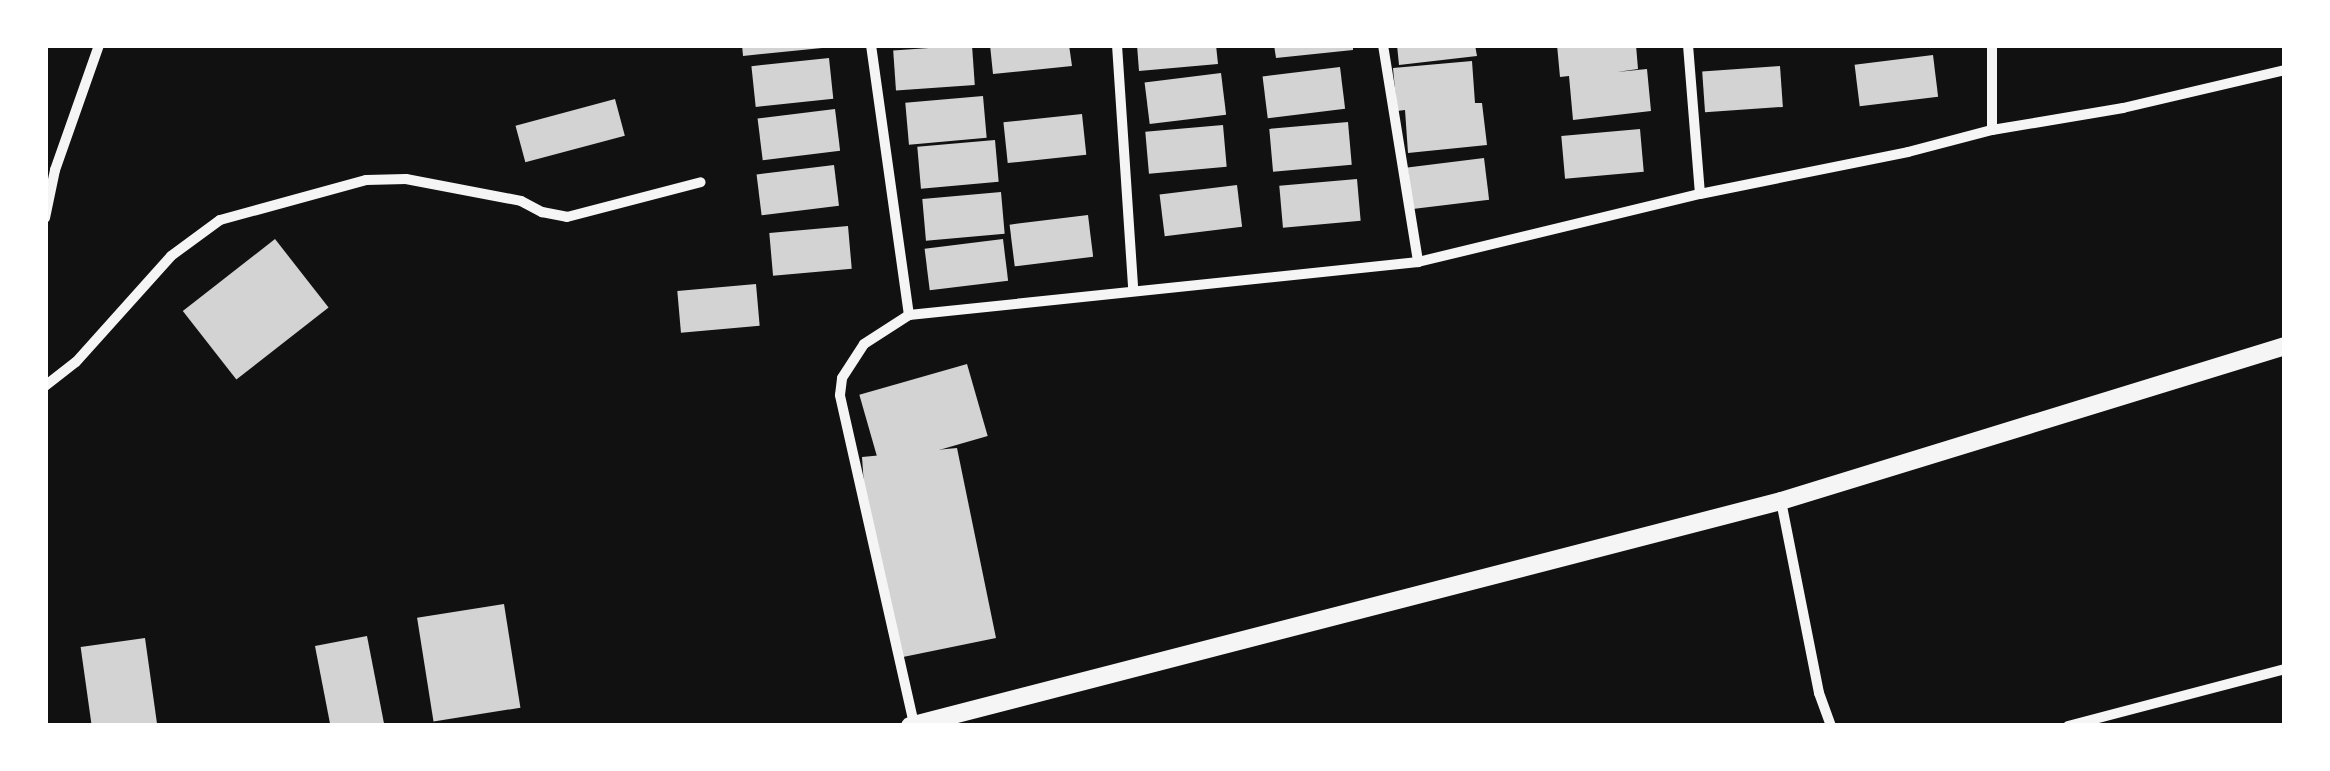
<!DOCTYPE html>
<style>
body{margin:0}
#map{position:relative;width:2330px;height:771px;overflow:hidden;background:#111;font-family:"Playfair Display",serif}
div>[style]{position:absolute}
.building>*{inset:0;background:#d3d3d3;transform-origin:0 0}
.minor>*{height:10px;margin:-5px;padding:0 5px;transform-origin:5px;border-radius:5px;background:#f5f5f5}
.tertiary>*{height:18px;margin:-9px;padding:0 9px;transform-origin:9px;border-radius:9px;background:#f5f5f5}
span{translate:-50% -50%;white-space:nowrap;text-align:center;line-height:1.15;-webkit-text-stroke:10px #fff;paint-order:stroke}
.frame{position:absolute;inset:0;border:48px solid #fff;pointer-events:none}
</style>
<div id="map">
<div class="building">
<div style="clip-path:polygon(742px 45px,822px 45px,822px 48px,743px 56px)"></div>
<div style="left:972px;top:45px;width:40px;height:79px;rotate:86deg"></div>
<div style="clip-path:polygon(990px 45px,1069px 45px,1072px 66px,993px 74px)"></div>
<div style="clip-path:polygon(1137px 45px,1216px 45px,1218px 64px,1139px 71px)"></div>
<div style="clip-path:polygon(1274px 45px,1353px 45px,1353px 50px,1276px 58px)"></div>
<div style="clip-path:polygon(1397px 45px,1475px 45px,1477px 56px,1399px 65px)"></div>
<div style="clip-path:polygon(1557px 45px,1636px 45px,1638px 69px,1617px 72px,1647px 69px,1651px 111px,1573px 120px,1569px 76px,1560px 77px)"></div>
<div style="left:1933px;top:55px;width:42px;height:79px;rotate:83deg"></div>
<div style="left:829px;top:58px;width:41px;height:78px;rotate:84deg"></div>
<div style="clip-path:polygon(1472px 61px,1475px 103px,1482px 103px,1487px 145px,1408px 153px,1405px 110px,1397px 111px,1393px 68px)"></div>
<div style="left:1780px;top:66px;width:41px;height:78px;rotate:86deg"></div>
<div style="left:1340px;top:67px;width:42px;height:78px;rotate:83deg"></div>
<div style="left:1221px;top:73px;width:42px;height:77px;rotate:83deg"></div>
<div style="left:983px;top:96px;width:42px;height:78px;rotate:85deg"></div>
<div style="left:615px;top:99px;width:38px;height:103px;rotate:75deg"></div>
<div style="left:835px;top:109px;width:42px;height:78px;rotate:83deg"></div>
<div style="left:1082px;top:114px;width:41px;height:79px;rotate:84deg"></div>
<div style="left:1348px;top:122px;width:43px;height:79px;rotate:85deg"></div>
<div style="left:1223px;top:125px;width:42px;height:78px;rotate:85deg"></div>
<div style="left:1640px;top:129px;width:43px;height:79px;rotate:85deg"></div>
<div style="left:995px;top:140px;width:42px;height:78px;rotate:85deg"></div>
<div style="left:1484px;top:158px;width:42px;height:77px;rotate:83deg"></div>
<div style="left:834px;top:165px;width:41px;height:78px;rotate:83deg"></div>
<div style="left:1357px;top:179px;width:42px;height:78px;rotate:85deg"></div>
<div style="left:1237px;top:185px;width:42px;height:78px;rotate:83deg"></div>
<div style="left:1001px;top:192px;width:42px;height:79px;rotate:85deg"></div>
<div style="left:1088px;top:215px;width:42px;height:79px;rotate:83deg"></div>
<div style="left:848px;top:226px;width:43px;height:79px;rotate:85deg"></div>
<div style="left:275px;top:239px;width:87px;height:117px;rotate:52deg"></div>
<div style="left:1003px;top:239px;width:42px;height:79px;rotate:83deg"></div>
<div style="left:756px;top:284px;width:42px;height:79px;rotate:85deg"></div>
<div style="left:967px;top:364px;width:75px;height:112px;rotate:74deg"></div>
<div style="clip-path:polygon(957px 448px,996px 638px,903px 657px,865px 499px,862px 457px)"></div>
<div style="left:504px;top:604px;width:105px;height:88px;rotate:81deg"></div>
<div style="left:367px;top:636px;width:92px;height:53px;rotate:79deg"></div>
<div style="left:145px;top:638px;width:89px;height:65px;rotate:82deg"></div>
</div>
<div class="minor">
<div style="left:871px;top:45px;width:273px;rotate:82deg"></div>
<div style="left:1117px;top:45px;width:245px;rotate:86.2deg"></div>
<div style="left:1383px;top:45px;width:220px;rotate:80.8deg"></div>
<div style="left:1688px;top:45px;width:149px;rotate:85.4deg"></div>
<div style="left:1992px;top:130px;width:85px;rotate:-90deg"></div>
<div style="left:45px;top:218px;width:49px;rotate:-78.2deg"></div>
<div style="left:55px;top:170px;width:133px;rotate:-70.6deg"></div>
<div style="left:45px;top:386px;width:39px;rotate:-38deg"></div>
<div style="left:76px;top:362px;width:142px;rotate:-48.1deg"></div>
<div style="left:171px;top:256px;width:61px;rotate:-36.3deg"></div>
<div style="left:220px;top:220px;width:151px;rotate:-15.3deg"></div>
<div style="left:366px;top:180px;width:40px;rotate:-1.4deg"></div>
<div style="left:406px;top:179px;width:117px;rotate:10.8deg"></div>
<div style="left:521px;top:201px;width:24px;rotate:28deg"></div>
<div style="left:542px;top:212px;width:25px;rotate:11deg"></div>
<div style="left:567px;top:217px;width:138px;rotate:-14.6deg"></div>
<div style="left:1781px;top:501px;width:196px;rotate:78.8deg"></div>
<div style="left:1819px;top:693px;width:35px;rotate:70deg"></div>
<div style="left:914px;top:724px;width:337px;rotate:-102.7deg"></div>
<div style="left:840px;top:395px;width:17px;rotate:-83deg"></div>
<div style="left:842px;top:378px;width:40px;rotate:-57.1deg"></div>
<div style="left:864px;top:344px;width:54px;rotate:-32.8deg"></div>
<div style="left:909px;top:315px;width:512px;rotate:-5.94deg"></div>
<div style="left:1418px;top:262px;width:290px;rotate:-13.6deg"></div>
<div style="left:1700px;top:194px;width:212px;rotate:-11.4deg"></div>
<div style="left:1908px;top:152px;width:87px;rotate:-14.7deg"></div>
<div style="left:1992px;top:130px;width:133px;rotate:-9.5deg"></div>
<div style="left:2123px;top:108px;width:166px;rotate:-13.2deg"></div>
<div style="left:2068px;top:726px;width:224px;rotate:-14.7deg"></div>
</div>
<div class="tertiary">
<div style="left:910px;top:726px;width:900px;rotate:-14.48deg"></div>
<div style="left:1781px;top:501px;width:527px;rotate:-17.09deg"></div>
</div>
<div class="frame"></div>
</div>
